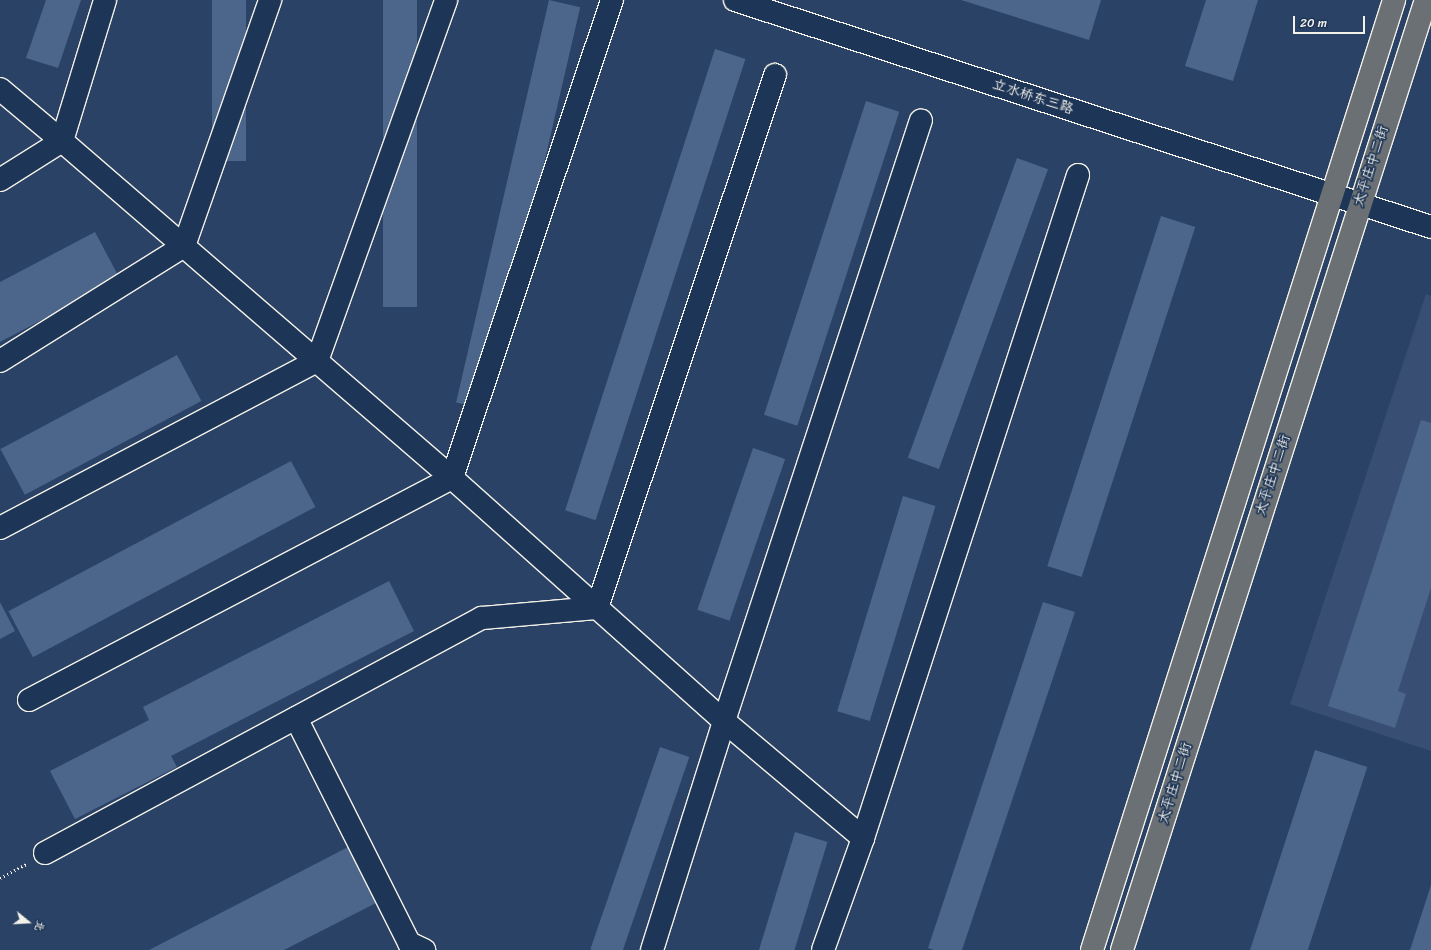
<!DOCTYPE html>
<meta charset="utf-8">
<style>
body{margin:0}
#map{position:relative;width:1431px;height:950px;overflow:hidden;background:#2a4266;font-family:Sriracha,"LXGW WenKai TC",sans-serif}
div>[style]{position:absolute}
.built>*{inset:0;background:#384f73}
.building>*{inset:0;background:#4c658a;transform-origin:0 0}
.path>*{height:2.5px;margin-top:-1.25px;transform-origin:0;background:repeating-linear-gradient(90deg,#f4f1e8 0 1px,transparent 0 4px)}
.roads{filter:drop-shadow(1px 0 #f4f1e8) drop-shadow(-1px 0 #f4f1e8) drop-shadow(0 1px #f4f1e8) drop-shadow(0 -1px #f4f1e8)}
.minor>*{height:22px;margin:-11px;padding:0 11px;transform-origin:11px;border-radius:11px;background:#1d3557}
.major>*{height:22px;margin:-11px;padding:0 11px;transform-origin:11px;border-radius:11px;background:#6a7074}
span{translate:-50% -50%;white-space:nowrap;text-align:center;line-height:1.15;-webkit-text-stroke:3.5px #1d3557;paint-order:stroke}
.street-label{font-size:14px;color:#f4f1e8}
.north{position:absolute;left:8px;top:902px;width:40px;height:40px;-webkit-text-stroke:3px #1d3557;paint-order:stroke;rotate:108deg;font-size:11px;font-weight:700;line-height:16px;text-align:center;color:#f4f1e8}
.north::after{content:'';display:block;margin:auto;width:14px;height:18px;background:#f4f1e8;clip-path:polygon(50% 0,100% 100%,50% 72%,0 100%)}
.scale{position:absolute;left:1293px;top:16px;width:72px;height:18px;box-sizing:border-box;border:2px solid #f4f1e8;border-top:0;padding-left:5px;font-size:12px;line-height:14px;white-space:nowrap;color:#f4f1e8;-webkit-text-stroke:3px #1d3557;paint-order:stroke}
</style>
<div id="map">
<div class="built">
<div style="clip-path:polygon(1426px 294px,1431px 296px,1431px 751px,1290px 704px)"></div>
</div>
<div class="building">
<div style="clip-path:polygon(46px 0,81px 0,58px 68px,26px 58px)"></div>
<div style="left:212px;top:0;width:34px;height:161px"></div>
<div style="left:383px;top:0;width:34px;height:307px"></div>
<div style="left:549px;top:0;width:32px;height:413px;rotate:13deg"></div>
<div style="clip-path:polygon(961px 0,1101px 0,1089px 40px)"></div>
<div style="clip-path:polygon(1206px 0,1258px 0,1233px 81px,1185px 66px)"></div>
<div style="left:715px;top:49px;width:32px;height:485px;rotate:18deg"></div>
<div style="left:866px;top:101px;width:35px;height:330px;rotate:18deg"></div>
<div style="left:1017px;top:158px;width:33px;height:319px;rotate:20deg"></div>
<div style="left:1161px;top:216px;width:36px;height:368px;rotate:18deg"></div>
<div style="clip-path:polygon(95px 232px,120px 279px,0 342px,0 282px)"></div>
<div style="left:177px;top:355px;width:52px;height:200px;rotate:62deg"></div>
<div style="clip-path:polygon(1421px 420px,1431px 423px,1431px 588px,1398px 691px,1406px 694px,1395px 728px,1328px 706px)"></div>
<div style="left:753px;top:448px;width:34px;height:171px;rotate:19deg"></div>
<div style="left:291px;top:461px;width:52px;height:320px;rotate:62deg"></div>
<div style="left:903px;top:496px;width:34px;height:225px;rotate:17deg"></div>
<div style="clip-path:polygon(389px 581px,414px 631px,171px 756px,177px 767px,75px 819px,50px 771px,149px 720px,143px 707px)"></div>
<div style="clip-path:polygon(0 602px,15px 631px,0 639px)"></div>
<div style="clip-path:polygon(1043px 602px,1075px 612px,962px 950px,934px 950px,928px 948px)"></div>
<div style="left:660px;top:747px;width:31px;height:214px;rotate:19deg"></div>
<div style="left:1315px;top:750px;width:55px;height:210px;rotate:18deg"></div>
<div style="left:795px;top:832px;width:34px;height:124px;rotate:17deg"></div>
<div style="clip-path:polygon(350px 846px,378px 902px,284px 950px,149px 950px)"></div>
<div style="clip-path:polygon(1431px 885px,1431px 950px,1410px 950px)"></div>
</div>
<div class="path">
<div style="left:0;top:878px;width:30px;rotate:-28deg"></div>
</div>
<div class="roads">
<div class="minor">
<div style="left:612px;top:0;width:504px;rotate:108.51deg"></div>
<div style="left:452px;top:478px;width:365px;rotate:41.8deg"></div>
<div style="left:724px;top:721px;width:182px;rotate:40.1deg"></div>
<div style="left:735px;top:0;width:732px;rotate:18.06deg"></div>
<div style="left:0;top:89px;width:81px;rotate:40deg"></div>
<div style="left:62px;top:141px;width:73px;rotate:147.8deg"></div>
<div style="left:0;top:361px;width:217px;rotate:-32deg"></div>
<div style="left:184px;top:246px;width:261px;rotate:-70.7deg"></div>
<div style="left:0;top:528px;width:358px;rotate:-27.8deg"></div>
<div style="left:317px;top:361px;width:383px;rotate:-70.3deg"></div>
<div style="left:29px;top:700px;width:478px;rotate:-27.7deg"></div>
<div style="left:452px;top:478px;width:515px;rotate:-139.17deg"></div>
<div style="left:62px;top:141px;width:147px;rotate:-73deg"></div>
<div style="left:296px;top:718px;width:252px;rotate:63.3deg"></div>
<div style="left:409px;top:943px;width:17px;rotate:25deg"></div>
<div style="left:45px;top:853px;width:496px;rotate:-28.3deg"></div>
<div style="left:482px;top:618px;width:115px;rotate:-5deg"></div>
<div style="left:597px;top:608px;width:562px;rotate:-71.53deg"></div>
<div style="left:652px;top:950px;width:240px;rotate:-72.5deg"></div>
<div style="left:724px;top:721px;width:632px;rotate:-71.85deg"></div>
<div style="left:823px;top:950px;width:119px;rotate:-70.3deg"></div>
<div style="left:863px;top:838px;width:697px;rotate:-72.03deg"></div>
</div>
<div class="major">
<div style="left:1092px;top:950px;width:997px;rotate:-72.36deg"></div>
<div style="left:1122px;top:950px;width:997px;rotate:-72.26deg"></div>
</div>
</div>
<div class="street-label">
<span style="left:1033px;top:97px;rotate:18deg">立水桥东三路</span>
<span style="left:1371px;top:166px;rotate:-72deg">太平庄中二街</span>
<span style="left:1273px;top:475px;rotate:-72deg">太平庄中二街</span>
<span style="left:1175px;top:783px;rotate:-73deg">太平庄中二街</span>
</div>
<div class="north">北</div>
<div class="scale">20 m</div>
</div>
